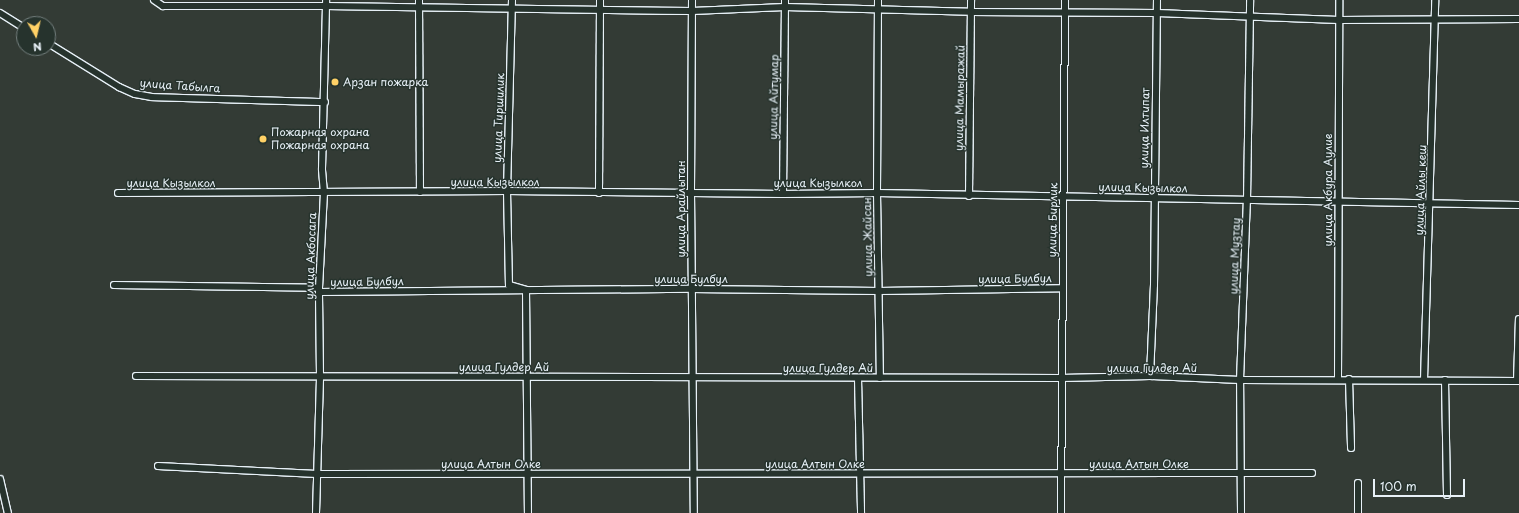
<!DOCTYPE html>
<meta charset="utf-8">
<style>
body{margin:0}
#map{position:relative;width:1519px;height:513px;overflow:hidden;background:#333b35;font-family:"Playpen Sans",sans-serif}
div>[style]{position:absolute}
.roads{filter:drop-shadow(1px 0 #e8f1f8) drop-shadow(-1px 0 #e8f1f8) drop-shadow(0 1px #e8f1f8) drop-shadow(0 -1px #e8f1f8)}
.minor>*{height:6px;margin:-3px;padding:0 3px;transform-origin:3px;border-radius:3px;background:#26332d}
.dots>*{width:11px;height:11px;translate:-50% -50%;box-sizing:border-box;border:2px solid #26332d;border-radius:50%}
span{translate:-50% -50%;white-space:nowrap;text-align:center;line-height:1.15;-webkit-text-stroke:3px #26332d;paint-order:stroke}
.poi-label{font-size:11px;color:#e8f1f8}
.left{translate:0 -50%;text-align:left}
.street-label{font-size:11px;color:#e8f1f8}
.north{position:absolute;left:16px;top:16px;width:40px;height:40px;box-sizing:border-box;background:#26332d;border:1px solid #747f7e;border-radius:50%;rotate:172deg;font-size:11px;font-weight:700;line-height:16px;text-align:center;color:#e8f1f8}
.north::after{content:'';display:block;margin:auto;width:14px;height:18px;background:#ffd166;clip-path:polygon(50% 0,100% 100%,50% 72%,0 100%)}
.scale{position:absolute;left:1373px;top:479px;width:92px;height:18px;box-sizing:border-box;border:2px solid #e8f1f8;border-top:0;padding-left:5px;font-size:12px;line-height:14px;white-space:nowrap;color:#e8f1f8;-webkit-text-stroke:3px #26332d;paint-order:stroke}
</style>
<div id="map">
<div class="roads">
<div class="minor">
<div style="left:154px;top:0;width:11px;rotate:34deg"></div>
<div style="left:163px;top:6px;width:163px"></div>
<div style="left:326px;top:6px;width:366px;rotate:0.8deg"></div>
<div style="left:692px;top:11px;width:93px;rotate:-2.5deg"></div>
<div style="left:785px;top:7px;width:186px;rotate:1.5deg"></div>
<div style="left:971px;top:12px;width:186px;rotate:0.3deg"></div>
<div style="left:1157px;top:13px;width:182px;rotate:2.2deg"></div>
<div style="left:1339px;top:20px;width:180px;rotate:-0.3deg"></div>
<div style="left:419px;top:0;width:192px;rotate:89.7deg"></div>
<div style="left:512px;top:0;width:191px;rotate:91.5deg"></div>
<div style="left:507px;top:191px;width:94px;rotate:88.8deg"></div>
<div style="left:509px;top:285px;width:18px;rotate:16deg"></div>
<div style="left:526px;top:290px;width:223px;rotate:89.5deg"></div>
<div style="left:692px;top:0;width:192px;rotate:90.3deg"></div>
<div style="left:691px;top:192px;width:321px;rotate:89.5deg"></div>
<div style="left:878px;top:0;width:193px;rotate:90.3deg"></div>
<div style="left:877px;top:193px;width:185px;rotate:89.1deg"></div>
<div style="left:0;top:13px;width:28px;rotate:32deg"></div>
<div style="left:48px;top:43px;width:84px;rotate:31.8deg"></div>
<div style="left:119px;top:87px;width:17px;rotate:24deg"></div>
<div style="left:135px;top:94px;width:17px;rotate:10deg"></div>
<div style="left:152px;top:97px;width:173px;rotate:1.7deg"></div>
<div style="left:118px;top:193px;width:389px;rotate:-0.3deg"></div>
<div style="left:507px;top:191px;width:276px;rotate:0.6deg"></div>
<div style="left:783px;top:194px;width:94px;rotate:-0.6deg"></div>
<div style="left:877px;top:193px;width:642px;rotate:1.07deg"></div>
<div style="left:599px;top:193px;width:193px;rotate:-89.7deg"></div>
<div style="left:783px;top:194px;width:194px;rotate:-89.4deg"></div>
<div style="left:969px;top:196px;width:196px;rotate:-89.4deg"></div>
<div style="left:114px;top:285px;width:205px;rotate:0.8deg"></div>
<div style="left:320px;top:292px;width:372px;rotate:-0.5deg"></div>
<div style="left:692px;top:289px;width:187px;rotate:0.6deg"></div>
<div style="left:879px;top:291px;width:183px;rotate:-0.9deg"></div>
<div style="left:136px;top:376px;width:925px;rotate:0.12deg"></div>
<div style="left:1061px;top:378px;width:89px;rotate:-1.3deg"></div>
<div style="left:1150px;top:376px;width:90px;rotate:2.5deg"></div>
<div style="left:1240px;top:380px;width:279px;rotate:0.2deg"></div>
<div style="left:1150px;top:376px;width:91px;rotate:-87.5deg"></div>
<div style="left:1154px;top:285px;width:285px;rotate:-89.4deg"></div>
<div style="left:858px;top:378px;width:135px;rotate:88.7deg"></div>
<div style="left:1338px;top:379px;width:379px;rotate:-89.8deg"></div>
<div style="left:1349px;top:379px;width:69px;rotate:88.3deg"></div>
<div style="left:1424px;top:380px;width:380px;rotate:-88.3deg"></div>
<div style="left:1445px;top:380px;width:115px;rotate:89deg"></div>
<div style="left:1517px;top:381px;width:62px;rotate:-88.2deg"></div>
<div style="left:158px;top:466px;width:159px;rotate:2.9deg"></div>
<div style="left:317px;top:474px;width:995px;rotate:-0.06deg"></div>
<div style="left:0;top:479px;width:35px;rotate:77deg"></div>
<div style="left:316px;top:513px;width:137px;rotate:-88.3deg"></div>
<div style="left:320px;top:376px;width:88px;rotate:-90.7deg"></div>
<div style="left:319px;top:288px;width:95px;rotate:-87deg"></div>
<div style="left:324px;top:193px;width:24px;rotate:-95deg"></div>
<div style="left:322px;top:169px;width:169px;rotate:-88.6deg"></div>
<div style="left:1061px;top:513px;width:513px;rotate:-89.55deg"></div>
<div style="left:1241px;top:513px;width:133px;rotate:-90.4deg"></div>
<div style="left:1240px;top:380px;width:180px;rotate:-87.8deg"></div>
<div style="left:1247px;top:200px;width:200px;rotate:-89.1deg"></div>
<div style="left:1358px;top:513px;width:30px;rotate:-90deg"></div>
</div>
</div>
<div class="dots">
<div style="left:335px;top:82px;background:#ffd166"></div>
<div style="left:263px;top:139px;background:#ffd166"></div>
</div>
<div class="poi-label">
<span class="left" style="left:343px;top:82px">Арзан пожарка</span>
<span class="left" style="left:271px;top:139px">Пожарная охрана<br>Пожарная охрана</span>
</div>
<div class="street-label">
<span style="left:180px;top:86px;rotate:4deg">улица Табылга</span>
<span style="left:774px;top:97px;rotate:-89deg">улица Айтумар</span>
<span style="left:960px;top:98px;rotate:-89deg">улица Мамыражай</span>
<span style="left:499px;top:118px;rotate:-88deg">улица Тиршилик</span>
<span style="left:1145px;top:128px;rotate:-89deg">улица Илтипат</span>
<span style="left:495px;top:182px">улица Кызылкол</span>
<span style="left:171px;top:183px">улица Кызылкол</span>
<span style="left:818px;top:183px">улица Кызылкол</span>
<span style="left:1143px;top:188px;rotate:1deg">улица Кызылкол</span>
<span style="left:1328px;top:190px;rotate:-90deg">улица Акбура Аулие</span>
<span style="left:1421px;top:190px;rotate:-88deg">улица Айлы кеш</span>
<span style="left:681px;top:209px;rotate:-90deg">улица Арайлытан</span>
<span style="left:1053px;top:220px;rotate:-89deg">улица Бирлик</span>
<span style="left:868px;top:237px;rotate:-91deg">улица Жайсан</span>
<span style="left:311px;top:256px;rotate:-88deg">улица Акбосага</span>
<span style="left:1235px;top:256px;rotate:-88deg">улица Музтау</span>
<span style="left:691px;top:279px">улица Булбул</span>
<span style="left:1015px;top:279px;rotate:-1deg">улица Булбул</span>
<span style="left:367px;top:282px;rotate:-1deg">улица Булбул</span>
<span style="left:504px;top:367px">улица Гулдер Ай</span>
<span style="left:828px;top:368px">улица Гулдер Ай</span>
<span style="left:1152px;top:368px">улица Гулдер Ай</span>
<span style="left:491px;top:464px">улица Алтын Олке</span>
<span style="left:815px;top:464px">улица Алтын Олке</span>
<span style="left:1139px;top:464px">улица Алтын Олке</span>
</div>
<div class="north">N</div>
<div class="scale">100 m</div>
</div>
